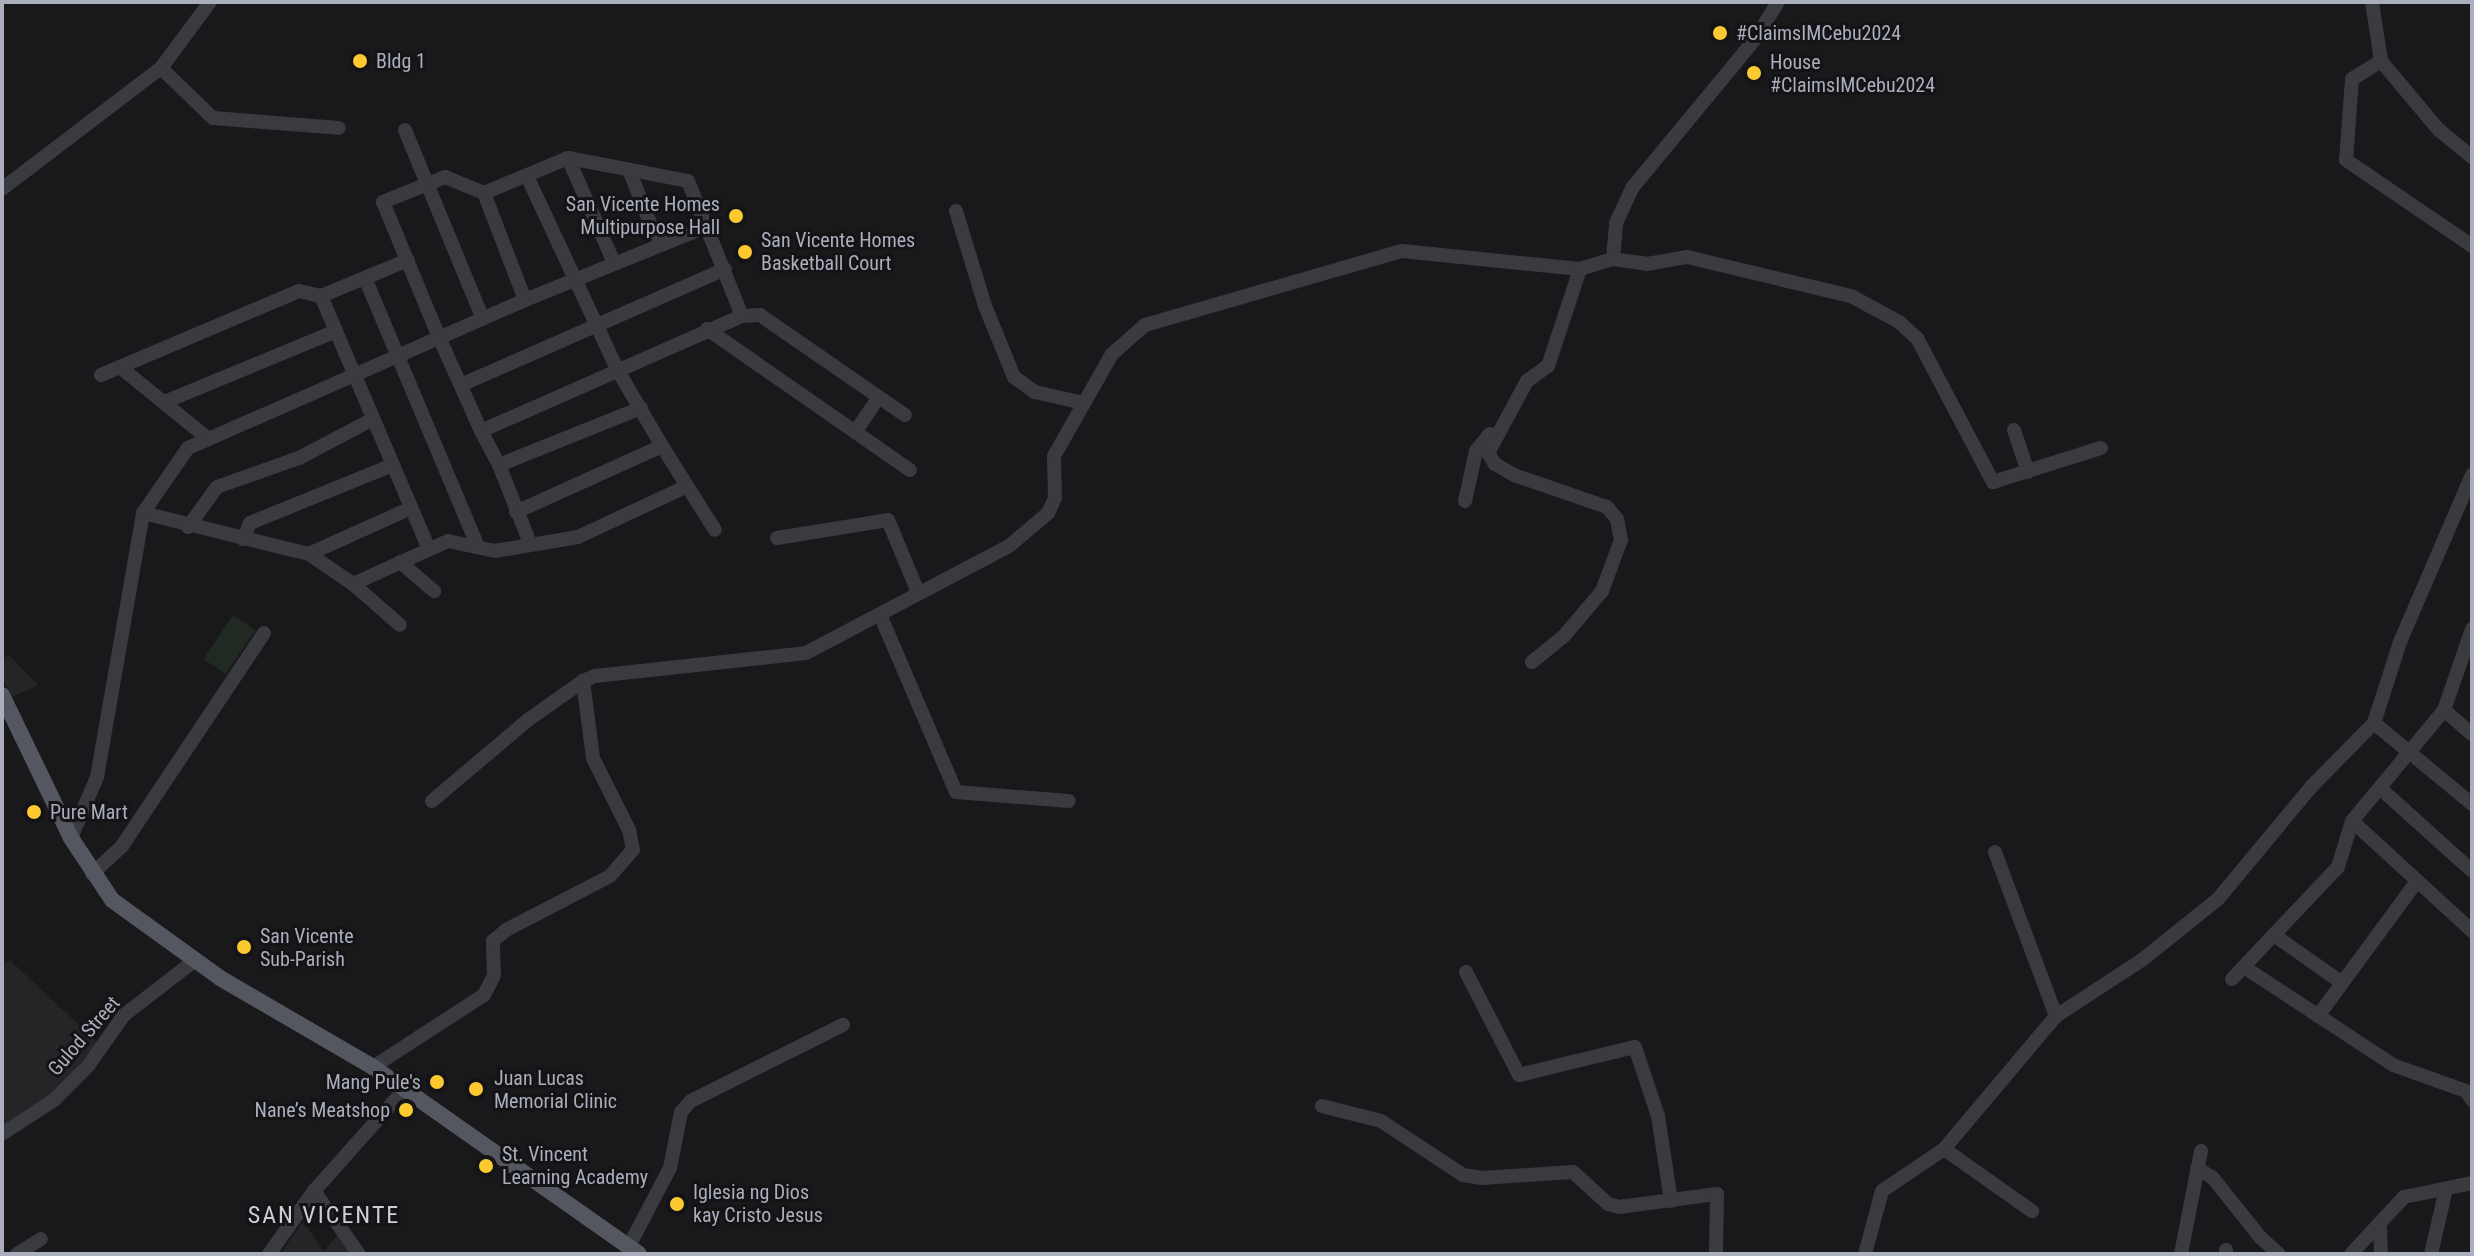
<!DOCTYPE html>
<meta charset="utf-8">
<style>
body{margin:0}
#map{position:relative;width:2474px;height:1256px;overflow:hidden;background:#19191b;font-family:"Roboto Condensed",sans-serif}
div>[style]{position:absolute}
.built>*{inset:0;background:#252528}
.green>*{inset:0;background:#202a22;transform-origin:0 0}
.minor>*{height:14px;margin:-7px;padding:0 7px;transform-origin:7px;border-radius:7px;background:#3a3a41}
.major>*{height:16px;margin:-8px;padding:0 8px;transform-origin:8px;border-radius:8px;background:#555760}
.dots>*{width:22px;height:22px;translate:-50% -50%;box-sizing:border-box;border:4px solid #141416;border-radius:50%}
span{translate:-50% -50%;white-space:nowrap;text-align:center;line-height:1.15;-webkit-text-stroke:6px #141416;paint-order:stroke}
.poi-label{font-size:20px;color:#abaebc}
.left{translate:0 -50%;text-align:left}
.right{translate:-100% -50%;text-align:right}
.street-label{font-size:20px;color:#abaebc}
.quarter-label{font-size:24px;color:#ccced7;letter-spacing:2px}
.frame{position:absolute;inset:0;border:4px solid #abaebc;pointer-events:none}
</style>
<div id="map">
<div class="built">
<div style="clip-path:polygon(9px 655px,38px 685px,12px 697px,2px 678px,2px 659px)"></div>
<div style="clip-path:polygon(10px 960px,98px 1043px,49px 1098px,2px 1128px,2px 966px)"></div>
<div style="clip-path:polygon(303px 1222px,324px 1251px,340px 1232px,355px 1254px,280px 1254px)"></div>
</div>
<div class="green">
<div style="left:233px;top:615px;width:27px;height:53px;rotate:34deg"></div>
</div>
<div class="minor">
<div style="left:2372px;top:2px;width:60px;rotate:81.3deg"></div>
<div style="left:2381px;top:61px;width:34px;rotate:148deg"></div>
<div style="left:2352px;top:79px;width:81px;rotate:94.2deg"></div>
<div style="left:2346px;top:160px;width:153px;rotate:34.3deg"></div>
<div style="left:2381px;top:61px;width:90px;rotate:50deg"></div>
<div style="left:2439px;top:130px;width:43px;rotate:39.3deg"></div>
<div style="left:161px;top:68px;width:72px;rotate:43.9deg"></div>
<div style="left:213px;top:118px;width:126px;rotate:4.5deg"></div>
<div style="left:405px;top:130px;width:204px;rotate:67.6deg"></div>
<div style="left:568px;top:158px;width:115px;rotate:66.3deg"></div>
<div style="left:629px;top:170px;width:81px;rotate:68.2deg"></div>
<div style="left:2px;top:189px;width:200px;rotate:-37.3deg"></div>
<div style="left:161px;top:68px;width:82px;rotate:-53.4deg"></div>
<div style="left:484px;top:193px;width:115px;rotate:69deg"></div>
<div style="left:956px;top:211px;width:99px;rotate:73deg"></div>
<div style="left:985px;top:306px;width:77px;rotate:67.8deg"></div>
<div style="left:1014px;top:377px;width:26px;rotate:36deg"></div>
<div style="left:1035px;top:392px;width:50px;rotate:12.7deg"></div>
<div style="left:1613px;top:259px;width:36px;rotate:-85deg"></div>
<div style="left:1616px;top:223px;width:38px;rotate:-65deg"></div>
<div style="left:1632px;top:188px;width:195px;rotate:-50.4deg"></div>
<div style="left:1756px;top:38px;width:42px;rotate:-58.6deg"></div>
<div style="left:365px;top:278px;width:289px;rotate:67.2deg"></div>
<div style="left:321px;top:296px;width:275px;rotate:66.9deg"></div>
<div style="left:742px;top:316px;width:18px;rotate:-3deg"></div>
<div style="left:760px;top:315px;width:176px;rotate:34.6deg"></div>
<div style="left:707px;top:329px;width:247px;rotate:34.8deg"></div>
<div style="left:120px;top:367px;width:111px;rotate:39.1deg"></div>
<div style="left:101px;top:375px;width:215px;rotate:-23deg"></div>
<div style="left:299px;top:291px;width:23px;rotate:13deg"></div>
<div style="left:321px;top:296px;width:94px;rotate:-22.5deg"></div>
<div style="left:463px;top:384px;width:286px;rotate:-23.7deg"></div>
<div style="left:167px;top:401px;width:183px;rotate:-22.5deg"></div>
<div style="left:2014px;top:430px;width:44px;rotate:71.6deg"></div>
<div style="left:481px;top:431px;width:285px;rotate:-23.8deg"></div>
<div style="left:742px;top:316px;width:145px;rotate:-111.8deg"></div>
<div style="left:688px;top:181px;width:122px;rotate:-169.1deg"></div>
<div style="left:568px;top:158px;width:91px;rotate:157.4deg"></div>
<div style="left:484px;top:193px;width:42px;rotate:-157.7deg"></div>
<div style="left:445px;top:177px;width:67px;rotate:158deg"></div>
<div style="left:383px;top:202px;width:146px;rotate:67.5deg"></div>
<div style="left:439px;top:337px;width:103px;rotate:65.9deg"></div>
<div style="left:481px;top:431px;width:38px;rotate:62deg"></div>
<div style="left:499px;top:465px;width:84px;rotate:68.3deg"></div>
<div style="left:855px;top:432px;width:42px;rotate:-55.6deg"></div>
<div style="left:662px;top:446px;width:99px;rotate:57.8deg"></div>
<div style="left:499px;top:465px;width:153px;rotate:-21.9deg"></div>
<div style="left:1465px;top:501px;width:51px;rotate:-77.6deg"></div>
<div style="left:1476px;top:451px;width:22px;rotate:-51deg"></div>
<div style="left:516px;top:512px;width:160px;rotate:-24.3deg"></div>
<div style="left:662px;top:446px;width:89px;rotate:-120.3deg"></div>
<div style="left:617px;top:369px;width:213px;rotate:-115deg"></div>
<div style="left:143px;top:513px;width:171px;rotate:13.9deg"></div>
<div style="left:309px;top:554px;width:53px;rotate:34.3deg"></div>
<div style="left:353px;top:584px;width:104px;rotate:-24.4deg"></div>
<div style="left:448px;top:541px;width:48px;rotate:12deg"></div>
<div style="left:495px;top:551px;width:84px;rotate:-9.6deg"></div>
<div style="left:578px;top:537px;width:118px;rotate:-25deg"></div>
<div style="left:188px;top:527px;width:49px;rotate:-54.1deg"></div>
<div style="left:217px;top:487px;width:87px;rotate:-19.5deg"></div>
<div style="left:299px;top:458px;width:84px;rotate:-27.8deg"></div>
<div style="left:777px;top:538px;width:112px;rotate:-9.2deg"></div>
<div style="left:888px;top:520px;width:78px;rotate:67.4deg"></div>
<div style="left:243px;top:539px;width:17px;rotate:-66deg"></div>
<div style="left:250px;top:523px;width:154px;rotate:-22.1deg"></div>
<div style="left:309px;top:554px;width:112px;rotate:-24.3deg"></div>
<div style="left:400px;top:562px;width:45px;rotate:40.5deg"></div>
<div style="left:353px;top:584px;width:62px;rotate:41.1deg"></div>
<div style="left:881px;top:617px;width:190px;rotate:66.8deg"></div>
<div style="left:956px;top:792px;width:113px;rotate:4.6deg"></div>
<div style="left:1532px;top:662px;width:41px;rotate:-39.1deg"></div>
<div style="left:1564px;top:636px;width:59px;rotate:-49.8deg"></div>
<div style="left:1602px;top:591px;width:54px;rotate:-69.6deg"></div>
<div style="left:1621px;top:540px;width:21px;rotate:-101deg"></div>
<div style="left:1617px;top:519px;width:16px;rotate:-130deg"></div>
<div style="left:1607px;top:507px;width:98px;rotate:-161deg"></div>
<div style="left:1514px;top:475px;width:22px;rotate:-150deg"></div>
<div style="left:1495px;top:464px;width:13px;rotate:-122deg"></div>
<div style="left:1488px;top:453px;width:82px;rotate:-61.6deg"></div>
<div style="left:1527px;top:381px;width:26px;rotate:-36deg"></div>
<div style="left:1548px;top:366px;width:102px;rotate:-71.7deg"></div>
<div style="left:2444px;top:710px;width:37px;rotate:41deg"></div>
<div style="left:2374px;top:723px;width:127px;rotate:39.6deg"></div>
<div style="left:2381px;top:789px;width:122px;rotate:42deg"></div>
<div style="left:432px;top:801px;width:126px;rotate:-40.2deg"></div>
<div style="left:528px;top:720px;width:67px;rotate:-35.3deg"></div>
<div style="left:2352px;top:821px;width:163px;rotate:42.5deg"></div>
<div style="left:71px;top:838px;width:66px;rotate:-66.9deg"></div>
<div style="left:97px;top:777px;width:268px;rotate:-80.1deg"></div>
<div style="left:143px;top:513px;width:79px;rotate:-55.3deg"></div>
<div style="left:188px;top:448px;width:368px;rotate:-23.7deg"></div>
<div style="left:525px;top:300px;width:195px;rotate:-22deg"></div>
<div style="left:1995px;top:852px;width:175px;rotate:69.6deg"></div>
<div style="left:92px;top:874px;width:41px;rotate:-43deg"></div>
<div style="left:122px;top:846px;width:256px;rotate:-56.3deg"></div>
<div style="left:2274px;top:935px;width:83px;rotate:35.2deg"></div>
<div style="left:2244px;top:967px;width:178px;rotate:33.3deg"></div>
<div style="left:2393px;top:1065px;width:77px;rotate:19.6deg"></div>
<div style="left:2466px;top:1091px;width:11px;rotate:56deg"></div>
<div style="left:1466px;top:972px;width:116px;rotate:62.8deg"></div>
<div style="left:1519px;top:1075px;width:119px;rotate:-13.6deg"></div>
<div style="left:1635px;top:1047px;width:73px;rotate:71.6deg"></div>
<div style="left:1658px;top:1116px;width:86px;rotate:81.3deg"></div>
<div style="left:2232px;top:979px;width:154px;rotate:-46.6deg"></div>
<div style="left:2338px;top:867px;width:48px;rotate:-73.1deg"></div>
<div style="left:2352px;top:821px;width:144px;rotate:-50.3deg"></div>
<div style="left:2444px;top:710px;width:86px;rotate:-70.9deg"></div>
<div style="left:2318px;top:1016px;width:167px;rotate:-53.7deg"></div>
<div style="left:373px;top:1067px;width:132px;rotate:-33deg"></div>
<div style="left:484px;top:995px;width:22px;rotate:-63deg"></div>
<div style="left:494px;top:975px;width:34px;rotate:-92deg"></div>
<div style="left:493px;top:941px;width:17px;rotate:-40deg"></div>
<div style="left:506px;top:930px;width:117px;rotate:-27.4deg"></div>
<div style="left:610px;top:876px;width:35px;rotate:-49deg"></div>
<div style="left:633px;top:850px;width:20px;rotate:-101deg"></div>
<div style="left:629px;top:830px;width:80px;rotate:-116.6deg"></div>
<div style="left:593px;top:758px;width:78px;rotate:-97.4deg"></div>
<div style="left:583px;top:681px;width:13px;rotate:-23deg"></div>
<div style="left:595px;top:676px;width:212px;rotate:-6.2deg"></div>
<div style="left:806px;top:653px;width:229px;rotate:-27.8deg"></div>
<div style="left:1009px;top:546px;width:51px;rotate:-40.2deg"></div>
<div style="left:1048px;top:513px;width:17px;rotate:-65deg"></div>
<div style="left:1055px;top:498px;width:42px;rotate:-91.4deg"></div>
<div style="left:1054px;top:456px;width:117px;rotate:-60.4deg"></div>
<div style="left:1112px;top:354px;width:44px;rotate:-41.3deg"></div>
<div style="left:1145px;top:325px;width:267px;rotate:-16.1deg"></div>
<div style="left:1402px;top:251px;width:179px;rotate:5.8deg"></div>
<div style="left:1580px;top:269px;width:34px;rotate:-17deg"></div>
<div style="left:1613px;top:259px;width:34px;rotate:8deg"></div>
<div style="left:1647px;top:264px;width:41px;rotate:-9.9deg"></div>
<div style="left:1687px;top:257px;width:169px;rotate:13.4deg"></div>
<div style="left:1851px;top:296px;width:55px;rotate:28.4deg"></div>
<div style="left:1899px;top:322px;width:24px;rotate:42deg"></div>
<div style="left:1917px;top:338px;width:163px;rotate:62.2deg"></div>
<div style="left:1993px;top:482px;width:113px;rotate:-17.5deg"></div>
<div style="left:1322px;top:1106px;width:61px;rotate:14.3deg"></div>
<div style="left:1381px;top:1121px;width:98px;rotate:33.4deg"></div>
<div style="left:1463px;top:1175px;width:19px;rotate:9deg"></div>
<div style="left:1482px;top:1178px;width:91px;rotate:-3.8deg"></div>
<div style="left:1573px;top:1172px;width:47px;rotate:42.4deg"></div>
<div style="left:1608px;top:1204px;width:11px;rotate:15deg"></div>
<div style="left:1619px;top:1207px;width:99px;rotate:-7.6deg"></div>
<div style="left:1717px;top:1194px;width:60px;rotate:91deg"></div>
<div style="left:2px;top:1134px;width:62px;rotate:-33.2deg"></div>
<div style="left:54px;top:1100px;width:48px;rotate:-45deg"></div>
<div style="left:88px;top:1066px;width:62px;rotate:-54.8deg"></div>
<div style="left:124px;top:1015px;width:88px;rotate:-37.6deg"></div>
<div style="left:1944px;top:1149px;width:108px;rotate:35.2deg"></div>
<div style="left:2197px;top:1168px;width:19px;rotate:32deg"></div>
<div style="left:2213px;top:1178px;width:75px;rotate:51.5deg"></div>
<div style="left:2260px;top:1237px;width:25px;rotate:42deg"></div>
<div style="left:314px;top:1191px;width:77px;rotate:54.5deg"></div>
<div style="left:2380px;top:1228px;width:26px;rotate:88deg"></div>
<div style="left:629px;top:1246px;width:88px;rotate:-62.3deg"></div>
<div style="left:670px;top:1168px;width:57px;rotate:-78.9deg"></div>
<div style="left:681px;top:1112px;width:15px;rotate:-48deg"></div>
<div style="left:691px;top:1101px;width:170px;rotate:-26.6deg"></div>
<div style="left:17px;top:1254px;width:28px;rotate:-32deg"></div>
<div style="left:269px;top:1254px;width:77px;rotate:-54.5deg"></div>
<div style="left:314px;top:1191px;width:137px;rotate:-48.3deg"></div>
<div style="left:1865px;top:1254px;width:65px;rotate:-74.9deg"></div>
<div style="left:1882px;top:1191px;width:75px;rotate:-34.1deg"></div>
<div style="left:1944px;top:1149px;width:174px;rotate:-49.9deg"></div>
<div style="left:2056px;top:1016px;width:103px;rotate:-33.1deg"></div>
<div style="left:2142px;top:960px;width:97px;rotate:-38.8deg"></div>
<div style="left:2218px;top:899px;width:146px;rotate:-50.3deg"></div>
<div style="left:2311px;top:787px;width:90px;rotate:-45.5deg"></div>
<div style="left:2374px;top:723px;width:85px;rotate:-72.2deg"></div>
<div style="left:2400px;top:642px;width:182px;rotate:-66.7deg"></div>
<div style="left:2181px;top:1254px;width:105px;rotate:-79deg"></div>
<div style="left:2226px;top:1254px;width:4px;rotate:-90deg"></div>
<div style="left:2351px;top:1254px;width:78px;rotate:-47.1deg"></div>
<div style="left:2404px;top:1197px;width:69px;rotate:-11.6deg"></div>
<div style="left:2431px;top:1254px;width:67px;rotate:-77deg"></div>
</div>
<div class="major">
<div style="left:2px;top:695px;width:159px;rotate:64.2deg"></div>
<div style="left:71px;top:838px;width:74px;rotate:56.5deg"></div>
<div style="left:112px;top:900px;width:133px;rotate:35.8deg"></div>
<div style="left:220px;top:978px;width:177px;rotate:30.2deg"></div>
<div style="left:373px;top:1067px;width:325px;rotate:35.1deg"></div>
</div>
<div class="dots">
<div style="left:1720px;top:33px;background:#fcca30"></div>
<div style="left:360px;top:61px;background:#fcca30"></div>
<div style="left:1754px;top:73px;background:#fcca30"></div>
<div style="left:736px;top:216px;background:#fcca30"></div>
<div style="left:745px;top:252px;background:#fcca30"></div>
<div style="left:34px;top:812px;background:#fcca30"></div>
<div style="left:244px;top:947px;background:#fcca30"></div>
<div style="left:437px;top:1082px;background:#fcca30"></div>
<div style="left:476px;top:1089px;background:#fcca30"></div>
<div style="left:406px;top:1110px;background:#fcca30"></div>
<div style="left:486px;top:1166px;background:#fcca30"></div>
<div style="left:677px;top:1204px;background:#fcca30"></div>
</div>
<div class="poi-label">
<span class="left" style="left:1736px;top:33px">#ClaimsIMCebu2024</span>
<span class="left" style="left:376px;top:61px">Bldg 1</span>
<span class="left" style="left:1770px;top:74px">House<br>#ClaimsIMCebu2024</span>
<span class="right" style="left:720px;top:216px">San Vicente Homes<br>Multipurpose Hall</span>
<span class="left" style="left:761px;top:252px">San Vicente Homes<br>Basketball Court</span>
<span class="left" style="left:50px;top:812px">Pure Mart</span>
<span class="left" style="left:260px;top:948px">San Vicente<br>Sub-Parish</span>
<span class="left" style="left:494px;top:1090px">Juan Lucas<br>Memorial Clinic</span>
<span class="right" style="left:421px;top:1082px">Mang Pule's</span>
<span class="right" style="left:390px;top:1110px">Nane’s Meatshop</span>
<span class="left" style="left:502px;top:1166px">St. Vincent<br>Learning Academy</span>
<span class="left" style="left:693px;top:1204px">Iglesia ng Dios<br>kay Cristo Jesus</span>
</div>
<div class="street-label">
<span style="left:84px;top:1036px;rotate:-49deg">Gulod Street</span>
</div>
<div class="quarter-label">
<span style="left:324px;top:1216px">SAN VICENTE</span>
</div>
<div class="frame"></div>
</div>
